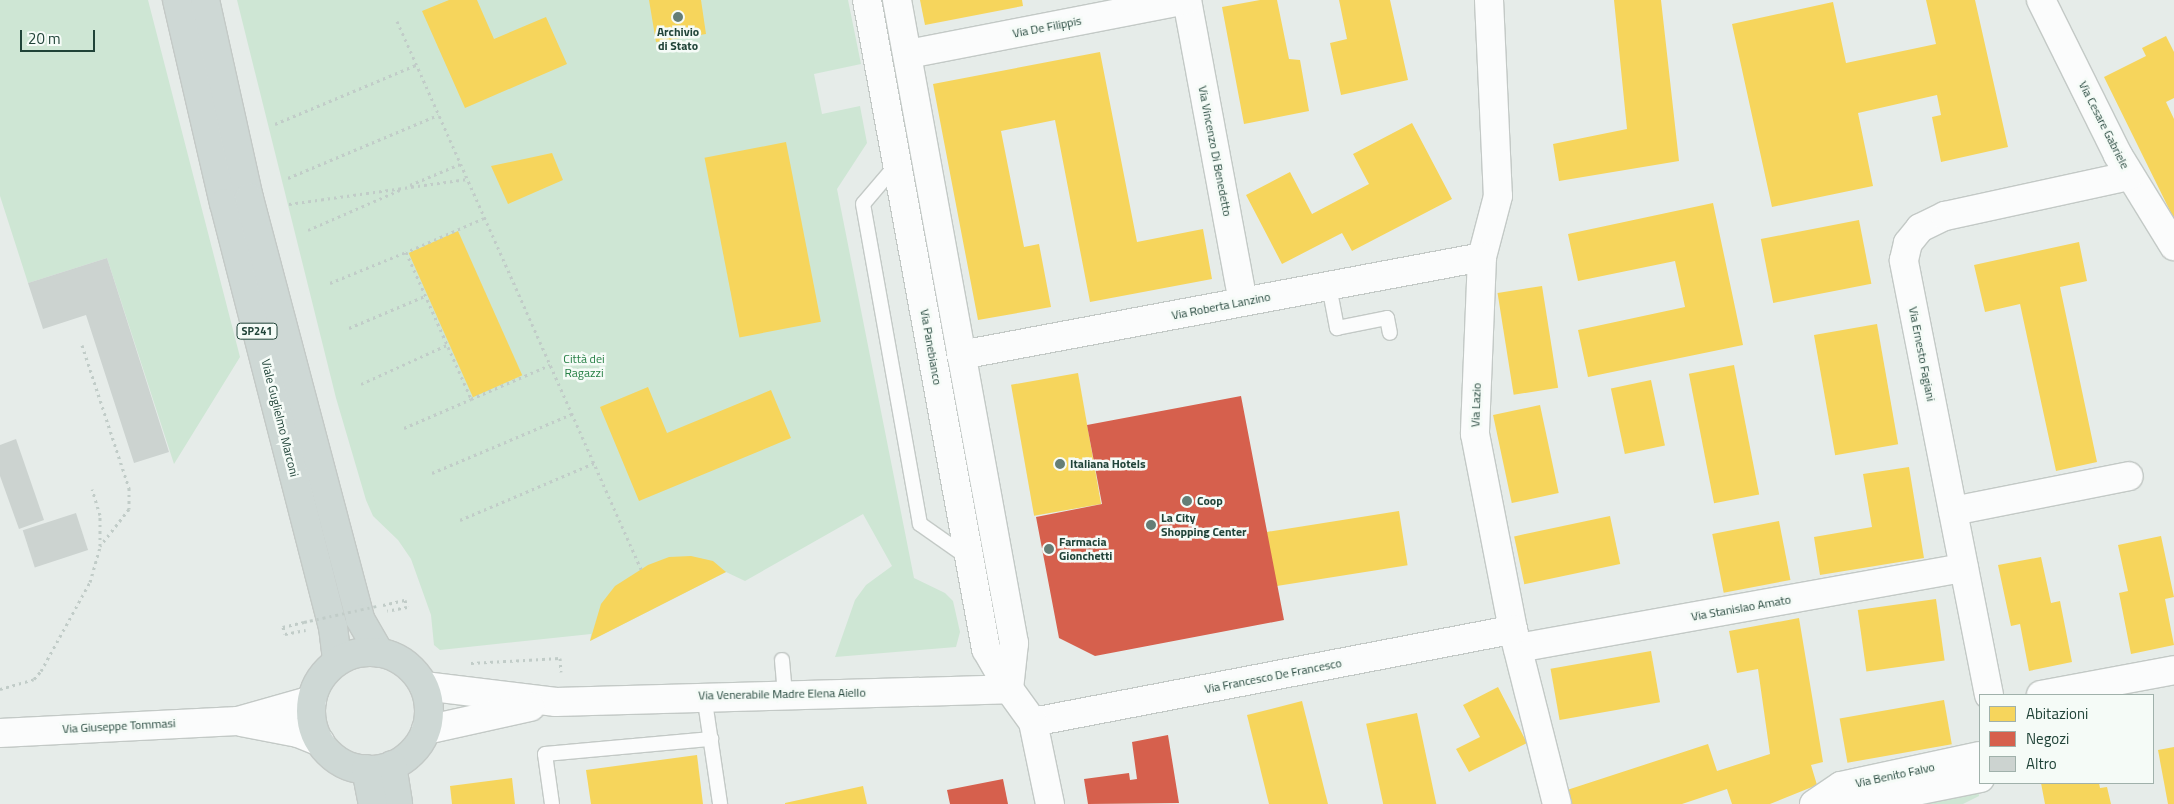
<!DOCTYPE html>
<meta charset="utf-8">
<style>
body{margin:0}
#map{position:relative;width:2174px;height:804px;overflow:hidden;background:#e6ece9;font-family:"Titillium Web",sans-serif}
div>[style]{position:absolute}
.green>*{inset:0;background:#cee6d4}
.homes>*{inset:0;background:#f6d55c;transform-origin:0 0}
.shops>*{inset:0;background:#d6604d}
.building>*{inset:0;background:#ccd3d0;transform-origin:0 0}
.path>*{height:3px;margin-top:-1.5px;transform-origin:0;background:repeating-linear-gradient(90deg,#c1ccc8 0 2.5px,transparent 0 6.5px)}
.roads{filter:drop-shadow(1px 0 #c3c9c6) drop-shadow(-1px 0 #c3c9c6) drop-shadow(0 1px #c3c9c6) drop-shadow(0 -1px #c3c9c6)}
.service>*{height:14px;margin:-7px;padding:0 7px;transform-origin:7px;border-radius:7px;background:#fbfcfc}
.minor>*{height:28px;margin:-14px;padding:0 14px;transform-origin:14px;border-radius:14px;background:#fbfcfc}
.tertiary>*{height:28px;margin:-14px;padding:0 14px;transform-origin:14px;border-radius:14px;background:#fbfcfc}
.primary>*{height:28px;margin:-14px;padding:0 14px;transform-origin:14px;border-radius:14px;background:#ced8d5}
.primary>.ring{margin:-14px;padding:0;box-sizing:content-box;background:none;border:28px solid #ced8d5;border-radius:50%}
.path-bridge>*{height:3px;margin-top:-1.5px;transform-origin:0;background:repeating-linear-gradient(90deg,#c1ccc8 0 2.5px,transparent 0 6.5px)}
.dots>*{width:14px;height:14px;translate:-50% -50%;box-sizing:border-box;border:2px solid #f5fbf7;border-radius:50%}
span{translate:-50% -50%;white-space:nowrap;text-align:center;line-height:1.15;-webkit-text-stroke:5px #f5fbf7;paint-order:stroke}
.shield-label span{padding:1px 4px;background:#f5fbf7;border:1px solid;border-radius:4px;-webkit-text-stroke-width:0}
.shield-label{font-size:11px;color:#204338;font-weight:700}
.street-label{font-size:12px;color:#204338}
.poi-label{font-size:12px;color:#204338;font-weight:700}
.left{translate:0 -50%;text-align:left}
.park-label{font-size:12px;color:#257f44}
.legend{position:absolute;left:1979px;top:694px;width:175px;height:90px;box-sizing:border-box;background:#f5fbf7;border:1px solid #a0b1ab;margin:0;padding:6px 9px;list-style:none;font-size:15px;color:#204338}
.legend li{display:flex;align-items:center;gap:10px;height:25px}
.legend b{width:25px;border:1px solid #a0b1ab}
.scale{position:absolute;left:20px;top:30px;width:75px;height:22px;box-sizing:border-box;border:2px solid #204338;border-top:0;padding-left:6px;font-size:15px;line-height:18px;white-space:nowrap;color:#204338;-webkit-text-stroke:4px #f5fbf7;paint-order:stroke}
</style>
<div id="map">
<div class="green">
<div style="clip-path:polygon(0 0,148px 0,240px 357px,174px 464px,107px 258px,28px 283px,0 196px)"></div>
<div style="clip-path:polygon(237px 0,848px 0,861px 64px,814px 74px,822px 114px,860px 106px,867px 143px,837px 189px,914px 578px,945px 593px,953px 601px,960px 632px,956px 647px,835px 657px,855px 600px,866px 585px,892px 566px,863px 514px,745px 581px,726px 572px,590px 641px,591px 634px,440px 650px,434px 645px,431px 615px,411px 559px,398px 540px,373px 516px,366px 500px,336px 398px)"></div>
<div style="clip-path:polygon(1978px 788px,1979px 796px,1963px 804px,1902px 804px)"></div>
</div>
<div class="homes">
<div style="clip-path:polygon(449px 0,477px 0,494px 39px,546px 17px,567px 64px,465px 108px,422px 11px)"></div>
<div style="clip-path:polygon(649px 0,701px 0,706px 34px,656px 42px)"></div>
<div style="clip-path:polygon(920px 0,1022px 0,1023px 6px,925px 25px)"></div>
<div style="clip-path:polygon(1260px 0,1277px 0,1289px 59px,1300px 60px,1309px 111px,1244px 124px,1222px 7px)"></div>
<div style="clip-path:polygon(1339px 0,1390px 0,1408px 80px,1341px 95px,1330px 43px,1347px 39px)"></div>
<div style="clip-path:polygon(1614px 0,1661px 0,1679px 161px,1559px 181px,1553px 144px,1627px 129px)"></div>
<div style="clip-path:polygon(1926px 0,1975px 0,2008px 147px,1941px 162px,1932px 117px,1941px 115px,1937px 95px,1858px 113px,1873px 186px,1772px 207px,1732px 24px,1833px 2px,1846px 63px,1936px 44px)"></div>
<div style="clip-path:polygon(2166px 36px,2174px 52px,2174px 98px,2166px 102px,2174px 119px,2174px 219px,2104px 77px,2146px 56px,2142px 48px)"></div>
<div style="clip-path:polygon(1100px 52px,1137px 242px,1203px 229px,1212px 279px,1090px 302px,1055px 120px,1001px 131px,1024px 247px,1039px 244px,1051px 307px,978px 320px,933px 84px)"></div>
<div style="clip-path:polygon(1412px 123px,1452px 199px,1352px 251px,1342px 233px,1282px 264px,1246px 195px,1290px 172px,1312px 214px,1369px 184px,1353px 154px)"></div>
<div style="left:786px;top:142px;width:183px;height:83px;rotate:79deg"></div>
<div style="clip-path:polygon(552px 153px,563px 180px,508px 204px,491px 166px)"></div>
<div style="clip-path:polygon(1713px 203px,1743px 345px,1588px 377px,1578px 330px,1685px 307px,1675px 261px,1578px 281px,1568px 234px)"></div>
<div style="left:1859px;top:220px;width:65px;height:100px;rotate:79deg"></div>
<div style="left:458px;top:231px;width:158px;height:54px;rotate:66deg"></div>
<div style="clip-path:polygon(2079px 242px,2087px 281px,2060px 287px,2097px 462px,2056px 471px,2020px 304px,1985px 312px,1974px 265px)"></div>
<div style="left:1542px;top:286px;width:103px;height:45px;rotate:81deg"></div>
<div style="left:1877px;top:324px;width:122px;height:64px;rotate:80deg"></div>
<div style="left:1734px;top:365px;width:132px;height:46px;rotate:79deg"></div>
<div style="left:1078px;top:373px;width:133px;height:68px;rotate:80deg"></div>
<div style="left:1651px;top:380px;width:67px;height:41px;rotate:78deg"></div>
<div style="clip-path:polygon(648px 387px,667px 433px,771px 390px,791px 438px,639px 501px,600px 407px)"></div>
<div style="left:1540px;top:405px;width:90px;height:48px;rotate:78deg"></div>
<div style="clip-path:polygon(1909px 467px,1924px 558px,1820px 575px,1814px 537px,1872px 527px,1863px 474px)"></div>
<div style="left:1399px;top:511px;width:55px;height:134px;rotate:81deg"></div>
<div style="left:1610px;top:516px;width:49px;height:98px;rotate:78deg"></div>
<div style="left:1779px;top:521px;width:60px;height:68px;rotate:79deg"></div>
<div style="clip-path:polygon(2161px 536px,2174px 597px,2165px 599px,2174px 645px,2131px 654px,2119px 593px,2128px 591px,2118px 545px)"></div>
<div style="clip-path:polygon(691px 556px,713px 561px,726px 572px,590px 641px,601px 604px,615px 586px,648px 565px,669px 557px)"></div>
<div style="clip-path:polygon(2041px 557px,2051px 603px,2060px 601px,2072px 662px,2029px 671px,2020px 624px,2011px 626px,1998px 565px)"></div>
<div style="left:1936px;top:599px;width:62px;height:79px;rotate:82deg"></div>
<div style="clip-path:polygon(1799px 618px,1823px 762px,1811px 765px,1817px 785px,1770px 804px,1732px 804px,1727px 789px,1682px 804px,1568px 804px,1564px 791px,1708px 744px,1717px 771px,1770px 754px,1758px 669px,1737px 673px,1729px 631px)"></div>
<div style="left:1651px;top:651px;width:52px;height:102px;rotate:80deg"></div>
<div style="clip-path:polygon(1498px 687px,1527px 743px,1469px 772px,1456px 749px,1480px 737px,1463px 705px)"></div>
<div style="left:1944px;top:700px;width:45px;height:106px;rotate:80deg"></div>
<div style="clip-path:polygon(1302px 701px,1328px 804px,1269px 804px,1247px 715px)"></div>
<div style="left:1417px;top:713px;width:93px;height:52px;rotate:78deg"></div>
<div style="clip-path:polygon(2174px 747px,2174px 804px,2168px 804px,2158px 750px)"></div>
<div style="clip-path:polygon(697px 755px,703px 804px,591px 804px,586px 770px)"></div>
<div style="clip-path:polygon(512px 778px,515px 804px,452px 804px,450px 786px)"></div>
<div style="clip-path:polygon(2041px 783px,2099px 783px,2100px 788px,2107px 787px,2111px 804px,2045px 804px)"></div>
<div style="clip-path:polygon(863px 786px,867px 804px,785px 804px,785px 803px)"></div>
</div>
<div class="shops">
<div style="clip-path:polygon(1241px 396px,1284px 620px,1095px 656px,1059px 638px,1036px 517px,1102px 504px,1087px 425px)"></div>
<div style="clip-path:polygon(1168px 735px,1179px 803px,1088px 804px,1084px 779px,1129px 773px,1130px 780px,1137px 779px,1132px 742px)"></div>
<div style="clip-path:polygon(1003px 779px,1008px 804px,950px 804px,947px 790px)"></div>
</div>
<div class="building">
<div style="clip-path:polygon(107px 258px,169px 452px,134px 463px,86px 315px,43px 329px,28px 283px)"></div>
<div style="clip-path:polygon(16px 439px,44px 520px,19px 529px,0 476px,0 445px)"></div>
<div style="left:76px;top:513px;width:39px;height:56px;rotate:72deg"></div>
</div>
<div class="path">
<div style="left:397px;top:21px;width:600px;rotate:66deg"></div>
<div style="left:275px;top:124px;width:153px;rotate:-22.7deg"></div>
<div style="left:288px;top:178px;width:163px;rotate:-22.8deg"></div>
<div style="left:410px;top:185px;width:54px;rotate:-22.8deg"></div>
<div style="left:289px;top:204px;width:180px;rotate:-8deg"></div>
<div style="left:484px;top:218px;width:85px;rotate:156.4deg"></div>
<div style="left:406px;top:252px;width:161px;rotate:66.1deg"></div>
<div style="left:471px;top:399px;width:86px;rotate:-23.3deg"></div>
<div style="left:308px;top:230px;width:103px;rotate:-23.6deg"></div>
<div style="left:330px;top:283px;width:82px;rotate:-22.2deg"></div>
<div style="left:349px;top:328px;width:82px;rotate:-22.8deg"></div>
<div style="left:82px;top:345px;width:151px;rotate:71.8deg"></div>
<div style="left:129px;top:488px;width:21px;rotate:90deg"></div>
<div style="left:129px;top:509px;width:47px;rotate:128.1deg"></div>
<div style="left:361px;top:384px;width:94px;rotate:-24.4deg"></div>
<div style="left:404px;top:428px;width:73px;rotate:-23.4deg"></div>
<div style="left:432px;top:473px;width:152px;rotate:-22.9deg"></div>
<div style="left:460px;top:520px;width:146px;rotate:-23deg"></div>
<div style="left:383px;top:605px;width:23px;rotate:-13deg"></div>
<div style="left:405px;top:600px;width:7px;rotate:74deg"></div>
<div style="left:407px;top:607px;width:20px;rotate:169deg"></div>
<div style="left:304px;top:622px;width:22px;rotate:167deg"></div>
<div style="left:283px;top:627px;width:7px;rotate:74deg"></div>
<div style="left:285px;top:634px;width:21px;rotate:-11deg"></div>
<div style="left:471px;top:663px;width:89px;rotate:-3.2deg"></div>
<div style="left:560px;top:658px;width:14px;rotate:86deg"></div>
<div style="left:0;top:689px;width:35px;rotate:-16deg"></div>
<div style="left:34px;top:679px;width:11px;rotate:-49deg"></div>
<div style="left:41px;top:671px;width:102px;rotate:-61.2deg"></div>
<div style="left:90px;top:582px;width:37px;rotate:-74deg"></div>
<div style="left:100px;top:546px;width:31px;rotate:-90deg"></div>
<div style="left:100px;top:515px;width:27px;rotate:-107deg"></div>
</div>
<div class="roads">
<div class="service">
<div style="left:897px;top:164px;width:52px;rotate:130.4deg"></div>
<div style="left:863px;top:204px;width:325px;rotate:79.9deg"></div>
<div style="left:920px;top:524px;width:57px;rotate:35.1deg"></div>
<div style="left:1329px;top:286px;width:43px;rotate:79.2deg"></div>
<div style="left:1337px;top:328px;width:51px;rotate:-11.3deg"></div>
<div style="left:1387px;top:318px;width:15px;rotate:79deg"></div>
<div style="left:782px;top:660px;width:34px;rotate:85deg"></div>
<div style="left:704px;top:695px;width:110px;rotate:81.6deg"></div>
<div style="left:552px;top:804px;width:50px;rotate:-98deg"></div>
<div style="left:545px;top:754px;width:167px;rotate:-5.2deg"></div>
</div>
<div class="minor">
<div style="left:1187px;top:0;width:306px;rotate:79.5deg"></div>
<div style="left:1489px;top:0;width:196px;rotate:87.4deg"></div>
<div style="left:1498px;top:196px;width:63px;rotate:104.7deg"></div>
<div style="left:1482px;top:257px;width:177px;rotate:92.3deg"></div>
<div style="left:1475px;top:434px;width:200px;rotate:79deg"></div>
<div style="left:1513px;top:630px;width:179px;rotate:75.8deg"></div>
<div style="left:2041px;top:0;width:173px;rotate:63.6deg"></div>
<div style="left:2118px;top:155px;width:107px;rotate:58.4deg"></div>
<div style="left:908px;top:54px;width:284px;rotate:-11deg"></div>
<div style="left:961px;top:355px;width:530px;rotate:-10.65deg"></div>
<div style="left:1953px;top:511px;width:179px;rotate:-11.2deg"></div>
<div style="left:1518px;top:648px;width:453px;rotate:-10.2deg"></div>
<div style="left:1989px;top:695px;width:443px;rotate:-101.1deg"></div>
<div style="left:1904px;top:260px;width:17px;rotate:-77deg"></div>
<div style="left:1908px;top:243px;width:19px;rotate:-51deg"></div>
<div style="left:1920px;top:228px;width:28px;rotate:-26deg"></div>
<div style="left:1945px;top:216px;width:188px;rotate:-12.3deg"></div>
<div style="left:2041px;top:695px;width:135px;rotate:-10.6deg"></div>
<div style="left:241px;top:722px;width:58px;rotate:10.9deg"></div>
<div style="left:298px;top:733px;width:24px;rotate:22deg"></div>
<div style="left:1033px;top:722px;width:489px;rotate:-10.9deg"></div>
<div style="left:0;top:733px;width:238px;rotate:-2.9deg"></div>
<div style="left:238px;top:721px;width:77px;rotate:-15.8deg"></div>
<div style="left:1814px;top:804px;width:32px;rotate:-34deg"></div>
<div style="left:1841px;top:786px;width:142px;rotate:-12.2deg"></div>
<div style="left:1851px;top:804px;width:132px;rotate:-11.4deg"></div>
</div>
<div class="tertiary">
<div style="left:867px;top:0;width:660px;rotate:79.61deg"></div>
<div style="left:986px;top:649px;width:46px;rotate:60.1deg"></div>
<div style="left:1009px;top:689px;width:41px;rotate:54deg"></div>
<div style="left:1033px;top:722px;width:84px;rotate:78.3deg"></div>
<div style="left:897px;top:0;width:654px;rotate:79.69deg"></div>
<div style="left:1014px;top:643px;width:46px;rotate:96.2deg"></div>
<div style="left:424px;top:686px;width:133px;rotate:6.9deg"></div>
<div style="left:556px;top:702px;width:453px;rotate:-1.6deg"></div>
<div style="left:426px;top:730px;width:107px;rotate:-12.5deg"></div>
</div>
<div class="primary">
<div style="left:177px;top:0;width:208px;rotate:77deg"></div>
<div style="left:224px;top:203px;width:438px;rotate:75.6deg"></div>
<div style="left:333px;top:627px;width:35px;rotate:83deg"></div>
<div style="left:205px;top:0;width:203px;rotate:77.5deg"></div>
<div style="left:249px;top:198px;width:435px;rotate:75.2deg"></div>
<div style="left:360px;top:619px;width:39px;rotate:60deg"></div>
<div class="ring" style="left:311px;top:652px;width:90px;height:90px"></div>
<div style="left:392px;top:765px;width:39px;rotate:81deg"></div>
<div style="left:366px;top:769px;width:36px;rotate:79deg"></div>
</div>
</div>
<div class="path-bridge">
<div style="left:304px;top:622px;width:75px;rotate:-12.4deg"></div>
</div>
<div class="dots">
<div style="left:678px;top:17px;background:#657e76"></div>
<div style="left:1060px;top:464px;background:#657e76"></div>
<div style="left:1187px;top:501px;background:#657e76"></div>
<div style="left:1151px;top:525px;background:#657e76"></div>
<div style="left:1049px;top:549px;background:#657e76"></div>
</div>
<div class="shield-label">
<span style="left:257px;top:331px">SP241</span>
</div>
<div class="street-label">
<span style="left:1047px;top:27px;rotate:-11deg">Via De Filippis</span>
<span style="left:2104px;top:125px;rotate:63deg">Via Cesare Gabriele</span>
<span style="left:1215px;top:151px;rotate:79deg">Via Vincenzo Di Benedetto</span>
<span style="left:1221px;top:306px;rotate:-11deg">Via Roberta Lanzino</span>
<span style="left:931px;top:347px;rotate:80deg">Via Panebianco</span>
<span style="left:1922px;top:354px;rotate:79deg">Via Ernesto Fagiani</span>
<span style="left:1476px;top:405px;rotate:-88deg">Via Lazio</span>
<span style="left:280px;top:418px;rotate:76deg">Viale Guglielmo Marconi</span>
<span style="left:1741px;top:608px;rotate:-10deg">Via Stanislao Amato</span>
<span style="left:1273px;top:676px;rotate:-11deg">Via Francesco De Francesco</span>
<span style="left:782px;top:694px;rotate:-1deg">Via Venerabile Madre Elena Aiello</span>
<span style="left:119px;top:726px;rotate:-3deg">Via Giuseppe Tommasi</span>
<span style="left:1895px;top:775px;rotate:-12deg">Via Benito Falvo</span>
</div>
<div class="poi-label">
<span style="left:678px;top:39px">Archivio<br>di Stato</span>
<span class="left" style="left:1070px;top:464px">Italiana Hotels</span>
<span class="left" style="left:1197px;top:501px">Coop</span>
<span class="left" style="left:1161px;top:525px">La City<br>Shopping Center</span>
<span class="left" style="left:1059px;top:549px">Farmacia<br>Gionchetti</span>
</div>
<div class="park-label">
<span style="left:584px;top:366px">Città dei<br>Ragazzi</span>
</div>
<ul class="legend">
<li><b style="height:14px;background:#f6d55c"></b>Abitazioni</li>
<li><b style="height:14px;background:#d6604d"></b>Negozi</li>
<li><b style="height:14px;background:#ccd3d0"></b>Altro</li>
</ul>
<div class="scale">20 m</div>
</div>
